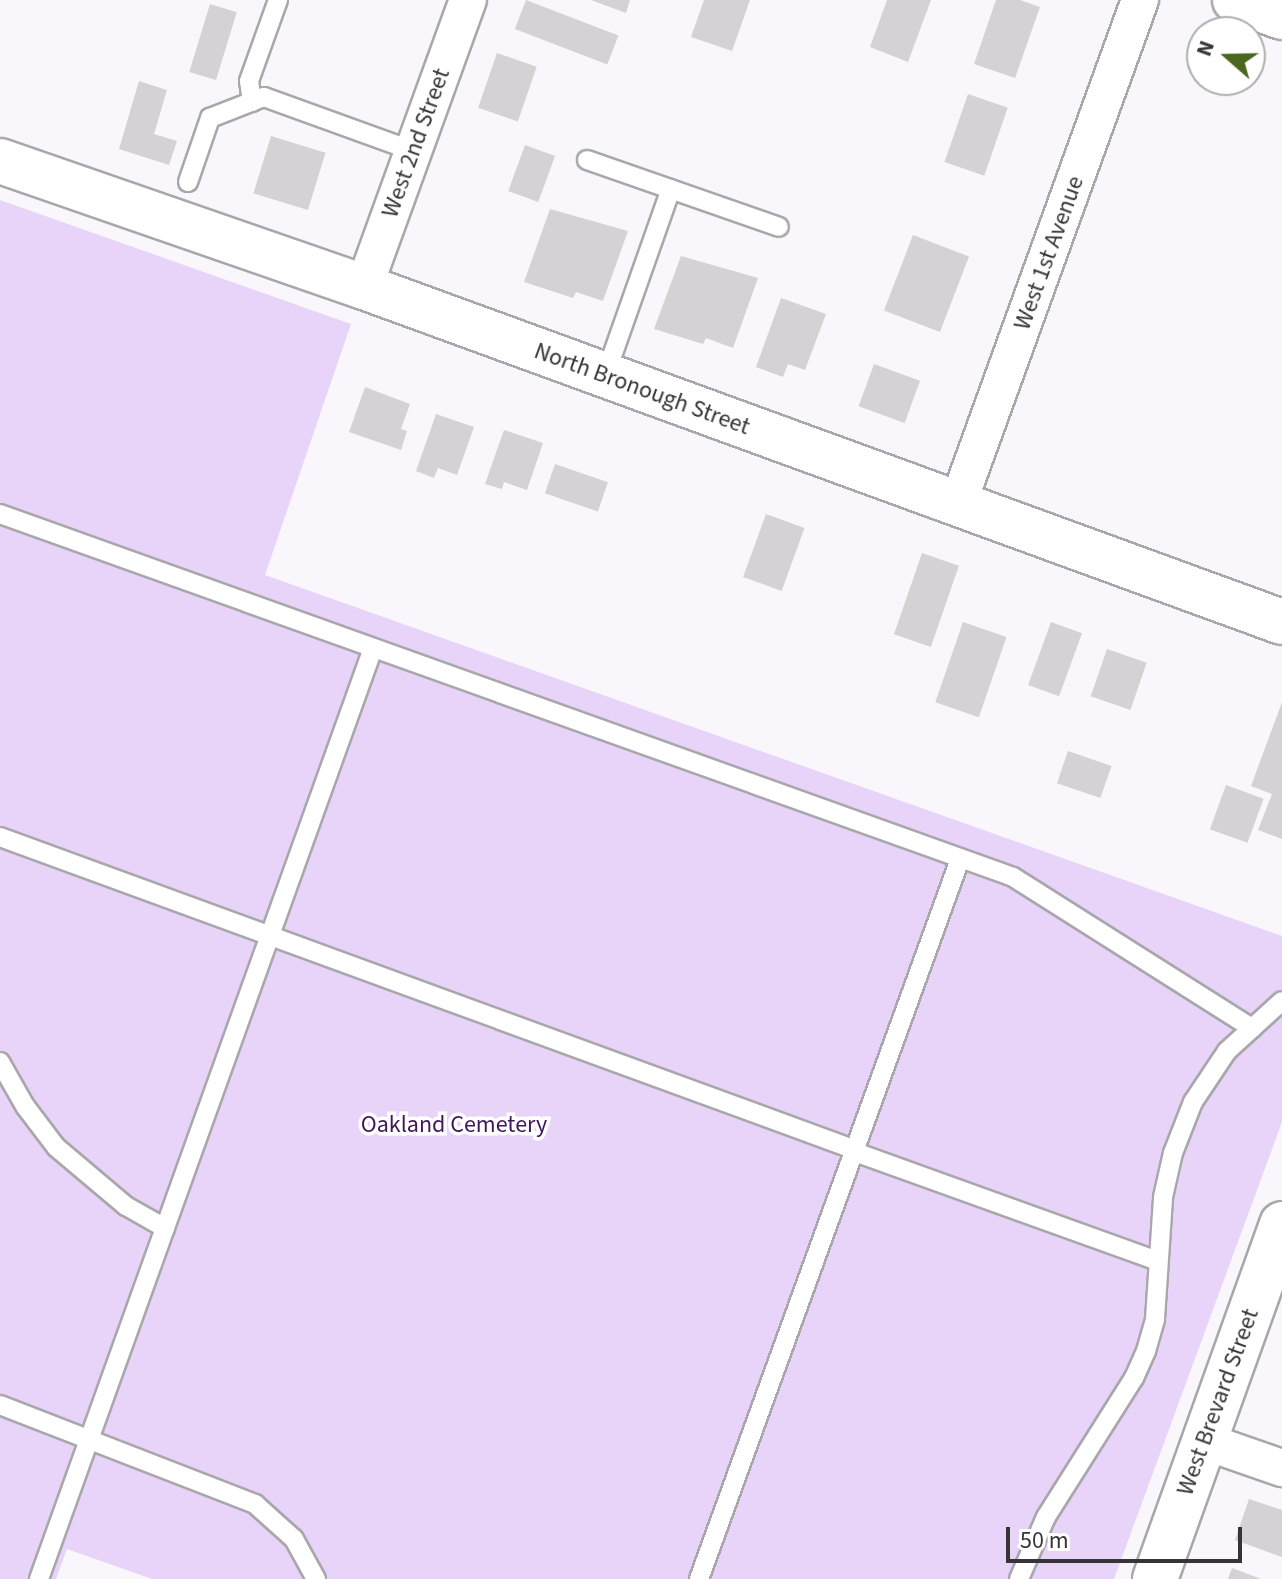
<!DOCTYPE html>
<style>
body{margin:0}
#map{position:relative;width:1282px;height:1579px;overflow:hidden;background:#f9f7fb;font-family:"Source Sans 3",sans-serif}
div>[style]{position:absolute}
.green>*{inset:0;background:#e8d3f9}
.building>*{inset:0;background:#d4d2d5;transform-origin:0 0}
.roads{filter:drop-shadow(2px 0 #a9a7ab) drop-shadow(-2px 0 #a9a7ab) drop-shadow(0 2px #a9a7ab) drop-shadow(0 -2px #a9a7ab)}
.service>*{height:18px;margin:-9px;padding:0 9px;transform-origin:9px;border-radius:9px;background:#fff}
.minor>*{height:36px;margin:-18px;padding:0 18px;transform-origin:18px;border-radius:18px;background:#fff}
.tertiary>*{height:44px;margin:-22px;padding:0 22px;transform-origin:22px;border-radius:22px;background:#fff}
.secondary>*{height:44px;margin:-22px;padding:0 22px;transform-origin:22px;border-radius:22px;background:#fff}
span{translate:-50% -50%;white-space:nowrap;text-align:center;line-height:1.15;-webkit-text-stroke:7px #fff;paint-order:stroke}
.street-label{font-size:24px;color:#353436}
.park-label{font-size:24px;color:#41175b}
.north{position:absolute;left:1186px;top:16px;width:80px;height:80px;box-sizing:border-box;background:#fff;border:2px solid #aeaeaf;border-radius:50%;rotate:290deg;font-size:22px;font-weight:700;line-height:32px;text-align:center;color:#353436}
.north::after{content:'';display:block;margin:auto;width:28px;height:36px;background:#49681e;clip-path:polygon(50% 0,100% 100%,50% 72%,0 100%)}
.scale{position:absolute;left:1006px;top:1527px;width:236px;height:36px;box-sizing:border-box;border:4px solid #353436;border-top:0;padding-left:10px;font-size:24px;line-height:28px;white-space:nowrap;color:#353436;-webkit-text-stroke:6px #fff;paint-order:stroke}
</style>
<div id="map">
<div class="green">
<div style="clip-path:polygon(0 200px,351px 324px,265px 575px,1282px 936px,1282px 1122px,1114px 1579px,152px 1579px,67px 1549px,56px 1579px,0 1579px)"></div>
</div>
<div class="building">
<div style="left:526px;top:0;width:99px;height:31px;rotate:21deg"></div>
<div style="clip-path:polygon(591px 0,630px 0,626px 13px)"></div>
<div style="clip-path:polygon(704px 0,750px 0,732px 51px,691px 37px)"></div>
<div style="clip-path:polygon(887px 0,931px 0,908px 62px,870px 47px)"></div>
<div style="clip-path:polygon(996px 0,1020px 0,1040px 7px,1015px 78px,974px 64px)"></div>
<div style="left:210px;top:4px;width:28px;height:71px;rotate:17deg"></div>
<div style="left:497px;top:53px;width:42px;height:58px;rotate:19deg"></div>
<div style="clip-path:polygon(139px 81px,167px 90px,154px 134px,177px 141px,169px 165px,119px 149px)"></div>
<div style="left:968px;top:94px;width:42px;height:72px;rotate:19deg"></div>
<div style="left:271px;top:136px;width:57px;height:60px;rotate:17deg"></div>
<div style="left:525px;top:145px;width:32px;height:49px;rotate:20deg"></div>
<div style="clip-path:polygon(550px 209px,628px 231px,603px 301px,576px 292px,573px 298px,524px 282px)"></div>
<div style="left:913px;top:235px;width:60px;height:81px;rotate:21deg"></div>
<div style="clip-path:polygon(681px 256px,758px 278px,733px 348px,706px 338px,703px 344px,654px 329px)"></div>
<div style="clip-path:polygon(781px 298px,826px 314px,805px 370px,788px 364px,783px 377px,756px 367px)"></div>
<div style="left:874px;top:364px;width:49px;height:45px;rotate:20deg"></div>
<div style="clip-path:polygon(365px 387px,410px 404px,401px 429px,407px 431px,401px 450px,349px 432px)"></div>
<div style="clip-path:polygon(436px 414px,474px 427px,457px 475px,438px 468px,434px 478px,416px 471px)"></div>
<div style="clip-path:polygon(504px 430px,543px 443px,527px 490px,504px 482px,502px 489px,485px 484px)"></div>
<div style="left:555px;top:464px;width:56px;height:31px;rotate:19deg"></div>
<div style="left:766px;top:514px;width:41px;height:67px;rotate:20deg"></div>
<div style="left:922px;top:553px;width:39px;height:86px;rotate:19deg"></div>
<div style="left:963px;top:622px;width:46px;height:85px;rotate:19deg"></div>
<div style="left:1051px;top:622px;width:33px;height:67px;rotate:20deg"></div>
<div style="left:1107px;top:649px;width:42px;height:50px;rotate:19deg"></div>
<div style="clip-path:polygon(1282px 702px,1282px 839px,1258px 830px,1272px 794px,1251px 786px)"></div>
<div style="left:1068px;top:751px;width:46px;height:34px;rotate:19deg"></div>
<div style="left:1226px;top:785px;width:40px;height:47px;rotate:20deg"></div>
<div style="clip-path:polygon(1249px 1499px,1282px 1510px,1282px 1557px,1235px 1540px)"></div>
<div style="clip-path:polygon(1232px 1568px,1261px 1579px,1228px 1579px)"></div>
</div>
<div class="roads">
<div class="service">
<div style="left:252px;top:102px;width:21px;rotate:-98deg"></div>
<div style="left:249px;top:81px;width:86px;rotate:-70.3deg"></div>
<div style="left:587px;top:160px;width:203px;rotate:19.2deg"></div>
<div style="left:188px;top:182px;width:68px;rotate:-71deg"></div>
<div style="left:210px;top:118px;width:58px;rotate:-21.3deg"></div>
<div style="left:264px;top:97px;width:158px;rotate:19.9deg"></div>
<div style="left:605px;top:376px;width:198px;rotate:-70.6deg"></div>
<div style="left:0;top:514px;width:1076px;rotate:19.71deg"></div>
<div style="left:1013px;top:877px;width:283px;rotate:32.3deg"></div>
<div style="left:0;top:837px;width:911px;rotate:20.09deg"></div>
<div style="left:0;top:1062px;width:51px;rotate:60.4deg"></div>
<div style="left:25px;top:1106px;width:51px;rotate:52.9deg"></div>
<div style="left:56px;top:1147px;width:92px;rotate:40.1deg"></div>
<div style="left:126px;top:1206px;width:45px;rotate:29.4deg"></div>
<div style="left:855px;top:1152px;width:322px;rotate:19.8deg"></div>
<div style="left:0;top:1405px;width:274px;rotate:21.2deg"></div>
<div style="left:255px;top:1504px;width:52px;rotate:41.9deg"></div>
<div style="left:294px;top:1539px;width:46px;rotate:61.2deg"></div>
<div style="left:39px;top:1579px;width:989px;rotate:-70.26deg"></div>
<div style="left:699px;top:1579px;width:766px;rotate:-70.07deg"></div>
<div style="left:1019px;top:1579px;width:68px;rotate:-66.5deg"></div>
<div style="left:1046px;top:1517px;width:165px;rotate:-57.7deg"></div>
<div style="left:1134px;top:1378px;width:30px;rotate:-66deg"></div>
<div style="left:1146px;top:1351px;width:33px;rotate:-74deg"></div>
<div style="left:1155px;top:1319px;width:122px;rotate:-86.2deg"></div>
<div style="left:1163px;top:1197px;width:45px;rotate:-77.2deg"></div>
<div style="left:1173px;top:1153px;width:55px;rotate:-68.6deg"></div>
<div style="left:1193px;top:1102px;width:61px;rotate:-56.3deg"></div>
<div style="left:1227px;top:1051px;width:74px;rotate:-42.3deg"></div>
</div>
<div class="minor">
<div style="left:364px;top:287px;width:305px;rotate:-70.1deg"></div>
<div style="left:957px;top:506px;width:538px;rotate:-70.12deg"></div>
<div style="left:1204px;top:1441px;width:83px;rotate:19.1deg"></div>
</div>
<div class="tertiary">
<div style="left:1155px;top:1579px;width:377px;rotate:-70.3deg"></div>
</div>
<div class="secondary">
<div style="left:1235px;top:0;width:50px;rotate:19.9deg"></div>
<div style="left:0;top:161px;width:385px;rotate:19.1deg"></div>
<div style="left:364px;top:287px;width:977px;rotate:20.05deg"></div>
</div>
</div>
<div class="street-label">
<span style="left:416px;top:143px;rotate:-70deg">West 2nd Street</span>
<span style="left:1049px;top:253px;rotate:-70deg">West 1st Avenue</span>
<span style="left:642px;top:389px;rotate:20deg">North Bronough Street</span>
<span style="left:1218px;top:1402px;rotate:-70deg">West Brevard Street</span>
</div>
<div class="park-label">
<span style="left:454px;top:1125px">Oakland Cemetery</span>
</div>
<div class="north">N</div>
<div class="scale">50 m</div>
</div>
